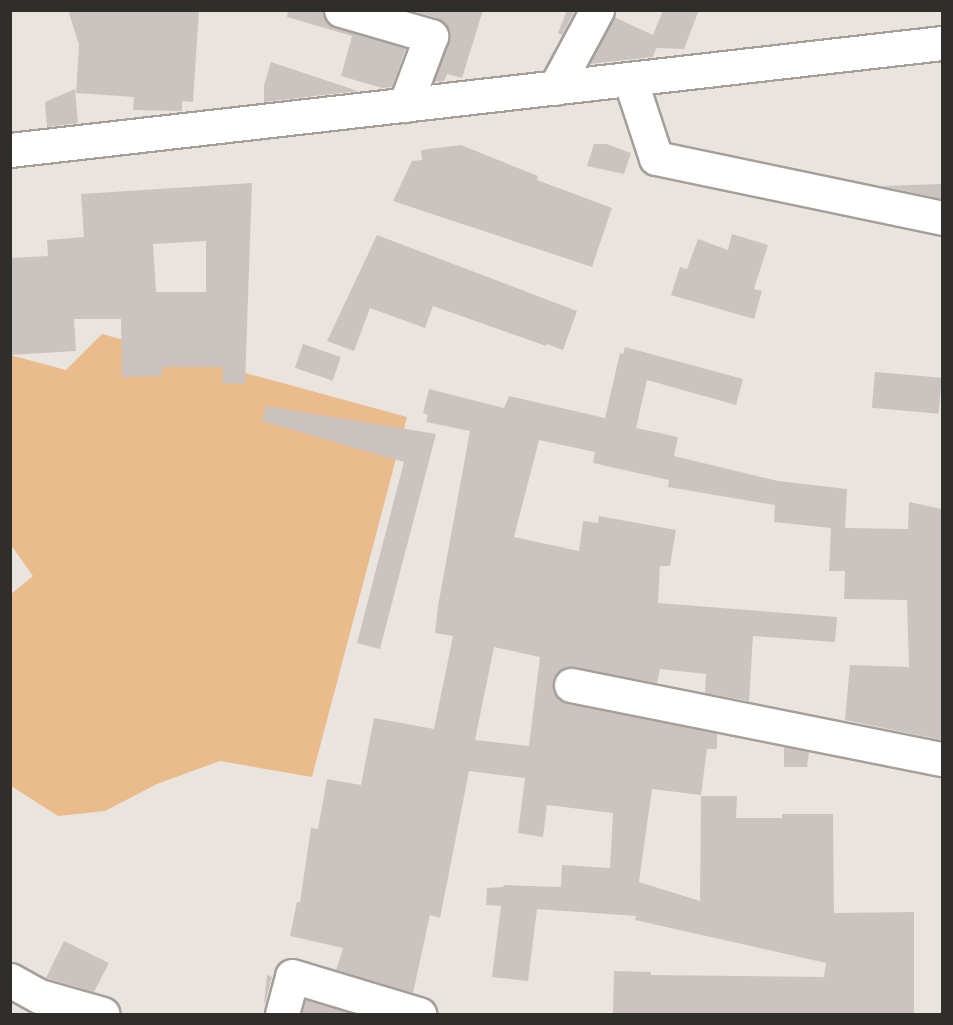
<!DOCTYPE html>
<style>
body{margin:0}
#map{position:relative;width:953px;height:1025px;overflow:hidden;background:#eae4de;font-family:Cabin,sans-serif}
div>[style]{position:absolute}
.green>*{inset:0;background:#ebbc8b}
.building>*{inset:0;background:#cbc3c0;transform-origin:0 0}
.roads{filter:drop-shadow(2px 0 #a49f99) drop-shadow(-2px 0 #a49f99) drop-shadow(0 2px #a49f99) drop-shadow(0 -2px #a49f99)}
.minor>*{height:33px;margin:-16.5px;padding:0 16.5px;transform-origin:16.5px;border-radius:16.5px;background:#fff}
span{translate:-50% -50%;white-space:nowrap;text-align:center;line-height:1.15;-webkit-text-stroke:4.5px #fff;paint-order:stroke}
.frame{position:absolute;inset:0;border:12px solid #302e2b;pointer-events:none}
</style>
<div id="map">
<div class="green">
<div style="clip-path:polygon(102px 334px,407px 417px,312px 777px,220px 761px,157px 784px,105px 811px,58px 816px,11px 786px,11px 594px,33px 576px,11px 545px,10px 355px,66px 370px)"></div>
</div>
<div class="building">
<div style="clip-path:polygon(68px 10px,199px 10px,193px 102px,182px 101px,182px 111px,133px 110px,134px 97px,76px 93px,79px 45px)"></div>
<div style="clip-path:polygon(288px 10px,323px 10px,327px 23px,336px 28px,406px 48px,392px 87px,382px 88px,341px 76px,352px 36px,287px 17px)"></div>
<div style="clip-path:polygon(410px 10px,483px 10px,462px 78px,447px 74px,444px 81px,434px 82px,449px 43px,449px 32px,445px 24px,437px 18px)"></div>
<div style="clip-path:polygon(567px 10px,575px 10px,562px 35px,558px 33px)"></div>
<div style="clip-path:polygon(663px 10px,699px 10px,684px 49px,656px 48px,653px 57px,589px 64px,614px 17px,653px 35px)"></div>
<div style="clip-path:polygon(271px 62px,358px 91px,264px 102px,264px 85px)"></div>
<div style="clip-path:polygon(75px 89px,78px 123px,47px 127px,45px 102px)"></div>
<div style="clip-path:polygon(594px 144px,606px 144px,631px 153px,624px 174px,587px 166px)"></div>
<div style="clip-path:polygon(461px 145px,538px 176px,537px 180px,612px 208px,592px 267px,393px 201px,412px 161px,422px 160px,421px 150px)"></div>
<div style="clip-path:polygon(evenodd,252px 183px,245px 384px,222px 383px,223px 367px,162px 367px,162px 376px,122px 377px,121px 319px,74px 319px,76px 351px,10px 355px,10px 258px,48px 256px,47px 240px,84px 237px,81px 194px,252px 183px,206px 241px,206px 292px,156px 292px,153px 244px,206px 241px)"></div>
<div style="clip-path:polygon(942px 184px,942px 199px,882px 186px)"></div>
<div style="clip-path:polygon(732px 234px,768px 245px,754px 289px,762px 291px,754px 319px,671px 295px,680px 267px,687px 269px,698px 239px,728px 250px)"></div>
<div style="clip-path:polygon(377px 235px,577px 311px,563px 350px,547px 344px,546px 346px,433px 306px,425px 328px,370px 308px,354px 351px,327px 341px)"></div>
<div style="left:303px;top:344px;width:40px;height:25px;rotate:19deg"></div>
<div style="clip-path:polygon(evenodd,625px 347px,743px 379px,736px 405px,647px 380px,636px 428px,678px 437px,674px 456px,778px 481px,847px 489px,845px 528px,908px 529px,909px 502px,942px 509px,942px 740px,845px 720px,850px 665px,909px 667px,907px 600px,844px 599px,845px 571px,829px 571px,831px 528px,774px 522px,775px 505px,668px 487px,669px 480px,593px 463px,595px 452px,539px 440px,514px 537px,579px 551px,583px 521px,598px 523px,599px 516px,676px 530px,670px 566px,660px 566px,658px 603px,837px 617px,835px 642px,753px 636px,749px 701px,705px 693px,706px 674px,660px 669px,657px 683px,566px 667px,557px 673px,553px 681px,553px 690px,558px 699px,567px 703px,746px 739px,717px 734px,717px 749px,707px 749px,701px 795px,652px 789px,639px 882px,700px 901px,701px 796px,737px 796px,736px 818px,782px 818px,782px 814px,833px 814px,834px 913px,914px 912px,914px 1014px,613px 1014px,614px 971px,651px 972px,651px 975px,824px 977px,826px 963px,635px 920px,636px 916px,537px 909px,528px 981px,492px 977px,501px 906px,486px 905px,487px 888px,503px 887px,504px 885px,561px 887px,562px 865px,610px 868px,613px 813px,547px 805px,543px 837px,518px 833px,525px 778px,469px 771px,440px 918px,430px 915px,413px 993px,336px 970px,343px 948px,290px 936px,297px 902px,300px 902px,311px 828px,318px 829px,327px 779px,361px 785px,374px 718px,434px 729px,453px 636px,435px 633px,438px 606px,470px 431px,426px 422px,428px 415px,423px 413px,429px 389px,504px 408px,509px 396px,605px 418px,620px 353px,623px 354px,625px 347px,494px 647px,540px 657px,529px 746px,475px 740px,494px 647px)"></div>
<div style="left:875px;top:372px;width:67px;height:36px;rotate:5deg"></div>
<div style="clip-path:polygon(266px 406px,436px 434px,380px 649px,357px 643px,404px 462px,262px 421px)"></div>
<div style="clip-path:polygon(784px 747px,809px 752px,807px 767px,784px 767px)"></div>
<div style="clip-path:polygon(64px 941px,109px 963px,94px 992px,46px 978px)"></div>
<div style="clip-path:polygon(267px 975px,272px 977px,265px 1003px,264px 1003px)"></div>
<div style="clip-path:polygon(305px 1000px,355px 1014px,301px 1014px)"></div>
</div>
<div class="roads">
<div class="minor">
<div style="left:341px;top:10px;width:94px;rotate:16.1deg"></div>
<div style="left:431px;top:36px;width:74px;rotate:110.6deg"></div>
<div style="left:630px;top:79px;width:83px;rotate:71.8deg"></div>
<div style="left:656px;top:158px;width:292px;rotate:11.8deg"></div>
<div style="left:555px;top:88px;width:89px;rotate:-61.7deg"></div>
<div style="left:10px;top:150px;width:938px;rotate:-6.55deg"></div>
<div style="left:571px;top:685px;width:378px;rotate:11.3deg"></div>
<div style="left:10px;top:980px;width:33px;rotate:29deg"></div>
<div style="left:39px;top:996px;width:66px;rotate:15.7deg"></div>
<div style="left:282px;top:1014px;width:39px;rotate:-75deg"></div>
<div style="left:292px;top:976px;width:133px;rotate:16.7deg"></div>
</div>
</div>
<div class="frame"></div>
</div>
